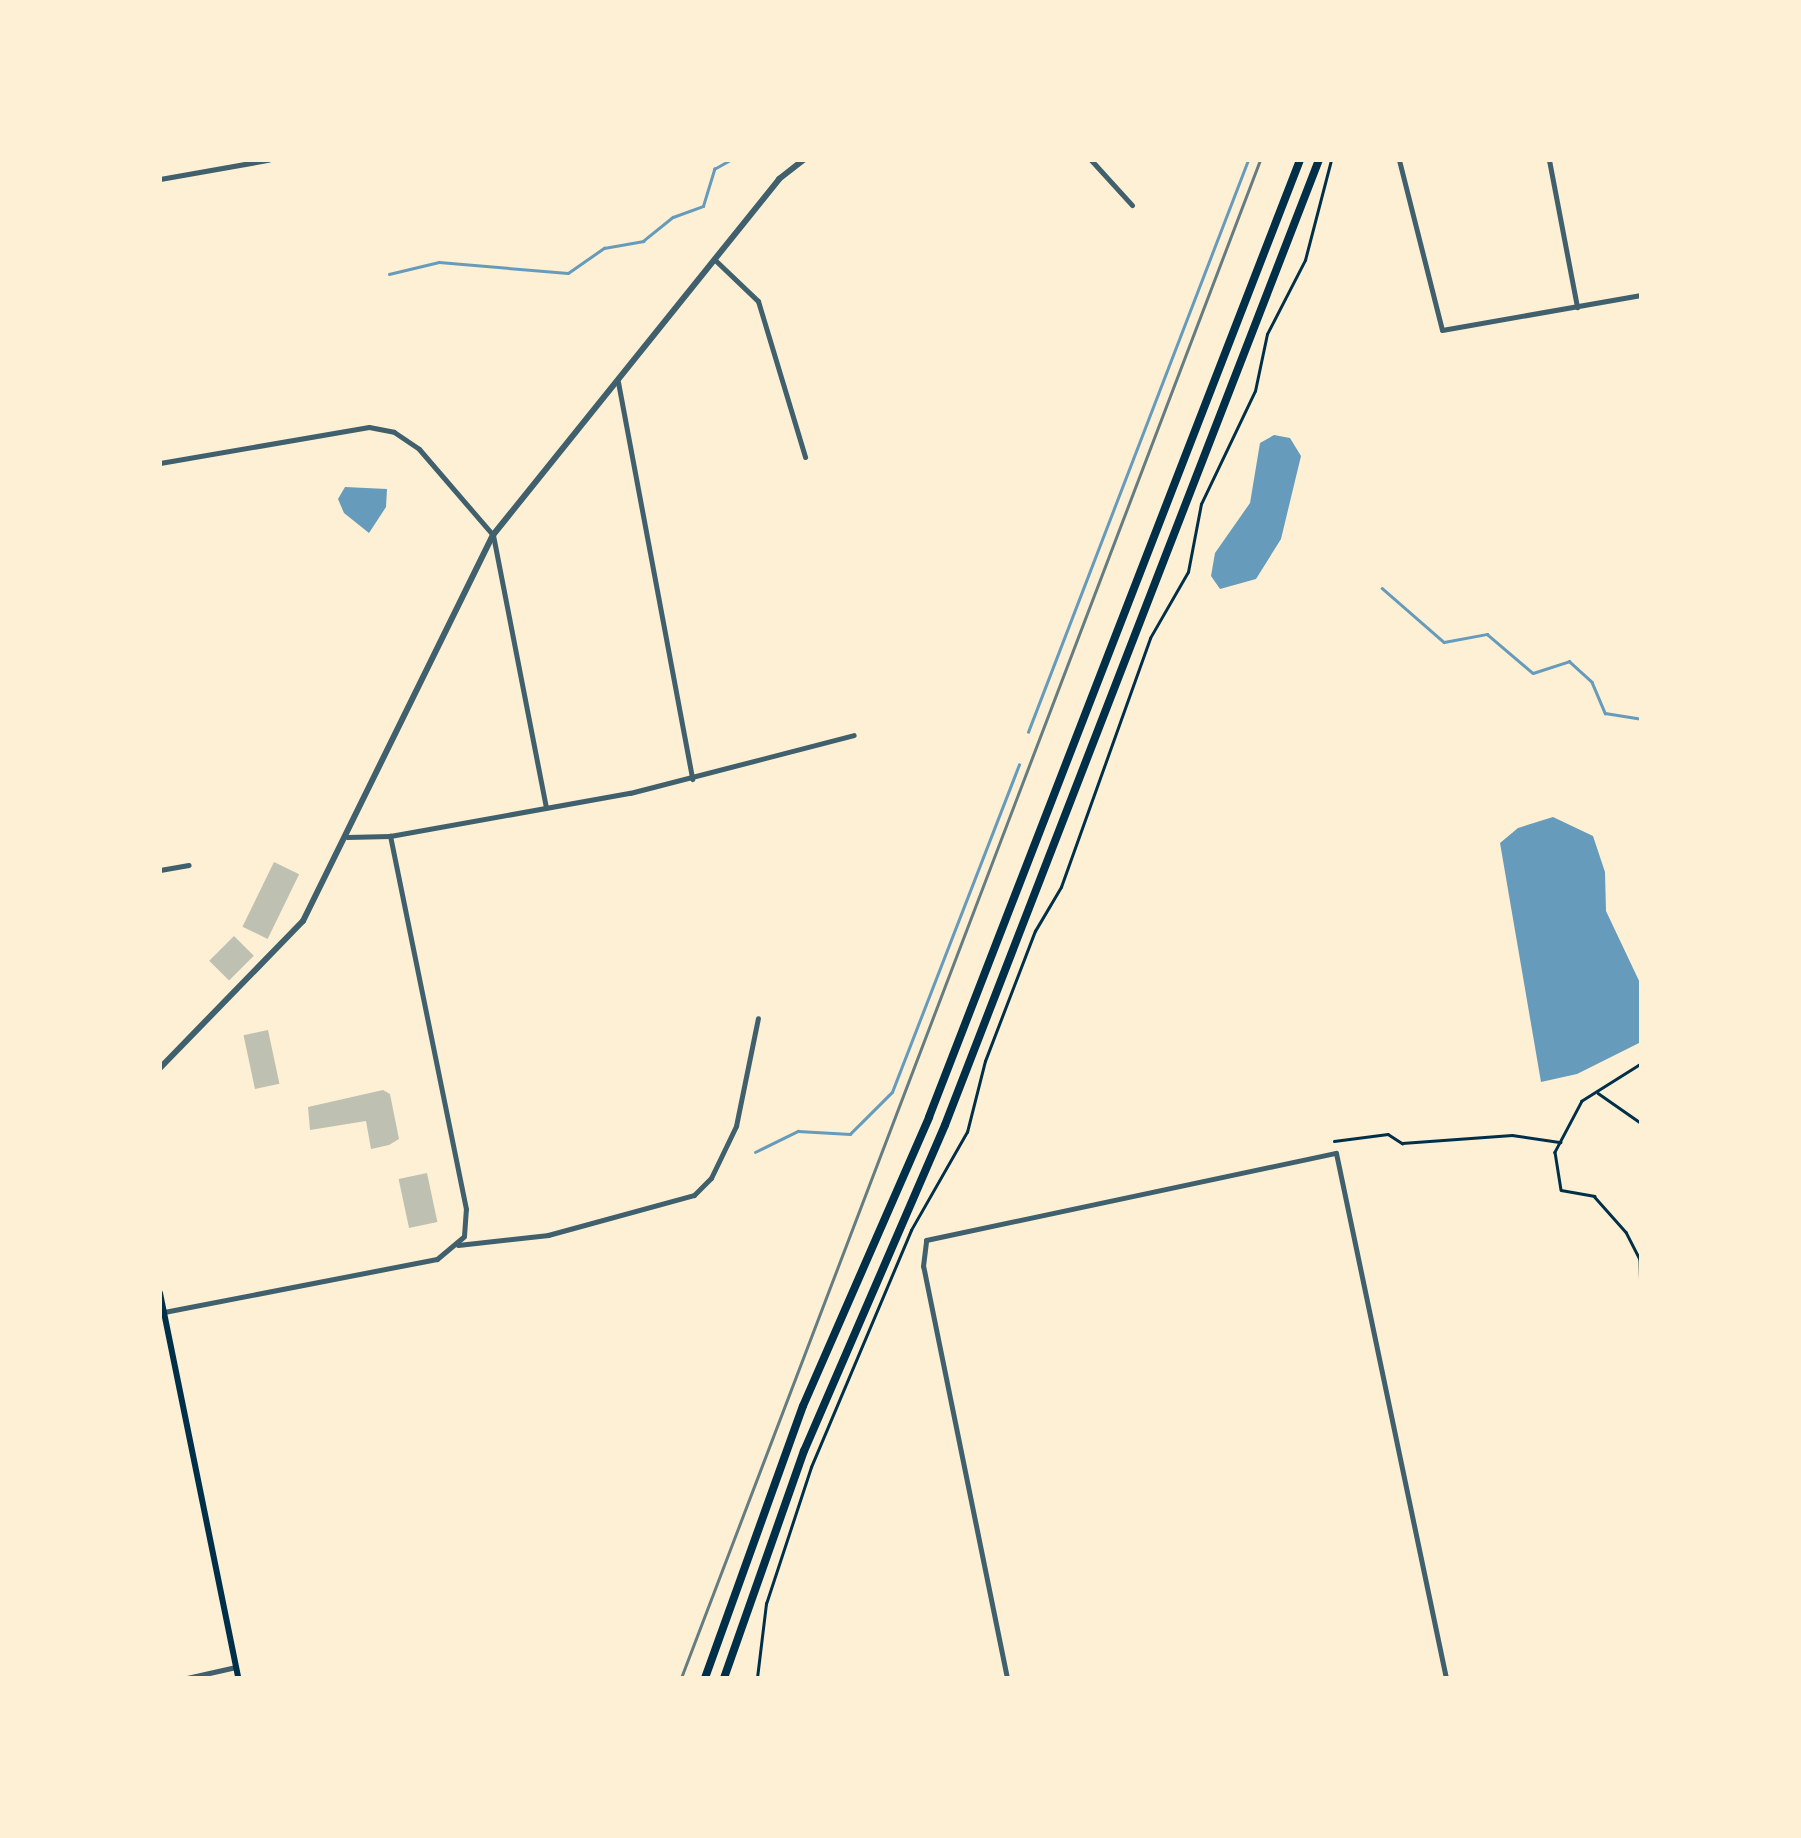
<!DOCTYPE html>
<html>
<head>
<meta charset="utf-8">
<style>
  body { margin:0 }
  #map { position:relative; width:1801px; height:1838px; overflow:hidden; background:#fdf0d5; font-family:"Open Sans",sans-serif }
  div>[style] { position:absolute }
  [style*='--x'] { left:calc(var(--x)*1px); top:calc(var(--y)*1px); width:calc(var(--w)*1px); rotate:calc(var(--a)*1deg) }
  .water>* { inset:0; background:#669bbc }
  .stream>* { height:2.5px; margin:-1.25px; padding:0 1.25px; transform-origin:1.25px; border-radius:1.25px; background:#669bbc }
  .building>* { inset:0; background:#bec0b2; transform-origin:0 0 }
  .path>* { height:2.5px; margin:-1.25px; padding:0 1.25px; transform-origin:1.25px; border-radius:1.25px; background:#003049 }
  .minor>* { height:5px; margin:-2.5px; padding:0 2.5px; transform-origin:2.5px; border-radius:2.5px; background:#3f606c }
  .tertiary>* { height:6px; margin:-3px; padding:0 3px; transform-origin:3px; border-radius:3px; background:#3f606c }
  .secondary>* { height:6px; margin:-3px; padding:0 3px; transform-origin:3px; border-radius:3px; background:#003049 }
  .trunk>* { height:8px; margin:-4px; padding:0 4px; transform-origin:4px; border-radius:4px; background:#003049 }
  .rail>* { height:2.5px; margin:-1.25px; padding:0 1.25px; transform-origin:1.25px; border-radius:1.25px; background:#657d81 }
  span { translate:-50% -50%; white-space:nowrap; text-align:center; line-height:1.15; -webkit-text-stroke:8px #fdf0d5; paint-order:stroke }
  .frame { position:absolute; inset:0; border:162px solid #fdf0d5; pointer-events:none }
</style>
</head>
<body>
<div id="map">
  <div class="water">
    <i style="clip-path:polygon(1274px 435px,1290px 438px,1301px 456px,1281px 539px,1256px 579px,1220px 589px,1211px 576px,1215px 553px,1250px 503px,1260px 443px)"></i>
    <i style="clip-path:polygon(345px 487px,387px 489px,386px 507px,369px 533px,344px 513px,338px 499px)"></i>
    <i style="clip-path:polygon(1553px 817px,1593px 836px,1605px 872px,1606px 911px,1641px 985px,1641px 1042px,1577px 1074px,1541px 1082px,1500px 843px,1518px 828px)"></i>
  </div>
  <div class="stream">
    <i style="--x:389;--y:274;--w:51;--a:-13.5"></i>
    <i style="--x:439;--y:262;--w:129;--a:4.9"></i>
    <i style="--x:568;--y:273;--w:44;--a:-34.8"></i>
    <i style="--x:604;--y:248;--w:40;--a:-10"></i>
    <i style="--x:643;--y:241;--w:38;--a:-39"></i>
    <i style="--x:673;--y:217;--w:32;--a:-20"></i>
    <i style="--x:703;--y:206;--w:39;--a:-73"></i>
    <i style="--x:714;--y:169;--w:18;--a:-29"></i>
    <i style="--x:1382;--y:588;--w:82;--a:41.1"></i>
    <i style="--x:1444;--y:642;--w:44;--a:-10.5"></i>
    <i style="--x:1487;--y:634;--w:60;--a:40.3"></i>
    <i style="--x:1533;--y:673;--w:38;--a:-18"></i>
    <i style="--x:1569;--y:661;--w:31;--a:42"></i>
    <i style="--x:1592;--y:682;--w:34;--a:67"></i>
    <i style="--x:1605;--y:713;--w:36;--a:9"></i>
    <i style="--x:1028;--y:732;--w:613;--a:-68.96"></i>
    <i style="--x:755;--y:1152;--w:48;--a:-26"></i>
    <i style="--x:798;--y:1131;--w:52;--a:3.3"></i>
    <i style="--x:850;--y:1134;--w:59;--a:-45"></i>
    <i style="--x:892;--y:1092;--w:351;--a:-68.8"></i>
  </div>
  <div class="building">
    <i style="left:274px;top:862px;width:28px;height:72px;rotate:26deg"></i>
    <i style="left:234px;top:936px;width:28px;height:35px;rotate:45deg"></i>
    <i style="left:268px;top:1030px;width:55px;height:25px;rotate:78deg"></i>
    <i style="clip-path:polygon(383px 1090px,390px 1094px,399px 1139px,389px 1145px,371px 1149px,366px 1121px,310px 1130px,308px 1107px)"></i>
    <i style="left:427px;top:1173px;width:50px;height:29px;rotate:78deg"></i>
  </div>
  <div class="path">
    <i style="--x:1641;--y:1064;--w:70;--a:147.9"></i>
    <i style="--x:1582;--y:1101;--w:58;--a:117.9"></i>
    <i style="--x:1555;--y:1152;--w:38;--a:81"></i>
    <i style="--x:1561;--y:1190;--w:34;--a:10"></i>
    <i style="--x:1594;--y:1196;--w:48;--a:48.4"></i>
    <i style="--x:1626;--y:1232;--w:31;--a:63"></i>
    <i style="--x:1640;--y:1260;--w:40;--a:88.6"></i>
    <i style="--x:1598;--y:1093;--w:52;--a:34.9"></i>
    <i style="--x:1334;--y:1141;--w:54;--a:-7.4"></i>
    <i style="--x:1388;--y:1134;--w:17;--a:33"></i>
    <i style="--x:1402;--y:1143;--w:110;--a:-4.2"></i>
    <i style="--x:1512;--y:1135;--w:49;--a:8.3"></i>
    <i style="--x:757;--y:1678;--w:75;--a:-83.1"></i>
    <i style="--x:766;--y:1604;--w:144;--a:-71.8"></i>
    <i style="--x:811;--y:1467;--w:257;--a:-67.1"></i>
    <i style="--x:911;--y:1230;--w:113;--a:-60.3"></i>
    <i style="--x:967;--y:1132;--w:73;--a:-75.8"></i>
    <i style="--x:985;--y:1061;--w:139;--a:-69"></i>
    <i style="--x:1035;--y:931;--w:51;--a:-59.4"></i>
    <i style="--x:1061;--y:887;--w:264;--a:-70.3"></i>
    <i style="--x:1150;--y:638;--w:76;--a:-60.1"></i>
    <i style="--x:1188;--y:572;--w:69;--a:-79.2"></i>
    <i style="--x:1201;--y:504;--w:125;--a:-64.5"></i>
    <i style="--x:1255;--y:391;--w:58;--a:-78.1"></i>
    <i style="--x:1267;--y:334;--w:83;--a:-62.8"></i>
    <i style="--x:1305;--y:260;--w:103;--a:-75.4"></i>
  </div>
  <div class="minor">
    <i style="--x:1091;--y:160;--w:61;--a:47.7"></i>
    <i style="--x:1399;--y:160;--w:175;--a:75.8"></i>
    <i style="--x:1442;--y:330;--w:202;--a:-10"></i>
    <i style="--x:1549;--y:160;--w:150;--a:79.2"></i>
    <i style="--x:160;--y:179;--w:110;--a:-10"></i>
    <i style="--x:714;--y:259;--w:61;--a:43.7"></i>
    <i style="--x:758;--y:301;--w:163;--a:73.2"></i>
    <i style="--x:618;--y:382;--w:404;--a:79.4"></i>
    <i style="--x:160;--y:463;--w:212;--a:-9.8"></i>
    <i style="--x:369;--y:427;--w:25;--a:11"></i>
    <i style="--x:394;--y:432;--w:30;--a:34"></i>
    <i style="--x:419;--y:449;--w:113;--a:49.3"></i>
    <i style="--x:493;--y:535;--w:278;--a:79"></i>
    <i style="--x:347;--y:837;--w:43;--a:-1.3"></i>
    <i style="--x:390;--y:836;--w:244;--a:-10.2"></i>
    <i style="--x:630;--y:793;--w:231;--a:-14.5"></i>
    <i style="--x:160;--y:870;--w:29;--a:-10"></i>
    <i style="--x:458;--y:1245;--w:91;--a:-6.3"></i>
    <i style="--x:548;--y:1235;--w:151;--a:-15.3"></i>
    <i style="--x:694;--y:1195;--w:24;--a:-45"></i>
    <i style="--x:711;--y:1178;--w:58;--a:-64.3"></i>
    <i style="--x:736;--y:1126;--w:110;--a:-78.5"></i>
    <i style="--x:164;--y:1312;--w:278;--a:-11"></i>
    <i style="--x:437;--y:1259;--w:35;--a:-40"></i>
    <i style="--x:464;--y:1236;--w:27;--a:-86"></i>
    <i style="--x:466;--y:1209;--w:381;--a:-101.5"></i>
    <i style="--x:187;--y:1678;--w:50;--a:-12.7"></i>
    <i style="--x:1007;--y:1678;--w:420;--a:-101.5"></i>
    <i style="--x:923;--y:1266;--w:26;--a:-83"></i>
    <i style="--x:926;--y:1240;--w:419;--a:-12"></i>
    <i style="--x:1336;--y:1153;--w:536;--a:78.17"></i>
  </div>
  <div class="tertiary">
    <i style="--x:160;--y:1068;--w:205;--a:-45.8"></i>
    <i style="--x:303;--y:921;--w:430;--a:-63.8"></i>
    <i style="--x:493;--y:535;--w:457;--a:-51.2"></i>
    <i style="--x:779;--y:179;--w:31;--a:-38"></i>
  </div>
  <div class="secondary">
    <i style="--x:160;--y:1293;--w:393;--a:78.5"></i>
  </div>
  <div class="trunk">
    <i style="--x:705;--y:1678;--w:289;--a:-70.2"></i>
    <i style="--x:803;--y:1406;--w:315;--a:-66.4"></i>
    <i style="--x:929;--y:1117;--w:1026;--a:-68.81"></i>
    <i style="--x:724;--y:1678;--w:241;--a:-70.6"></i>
    <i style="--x:804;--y:1451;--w:355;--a:-66.6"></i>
    <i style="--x:945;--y:1125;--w:1035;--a:-68.82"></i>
  </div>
  <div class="rail">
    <i style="--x:681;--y:1678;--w:1625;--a:-69.12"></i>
  </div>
  <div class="frame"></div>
</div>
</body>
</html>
